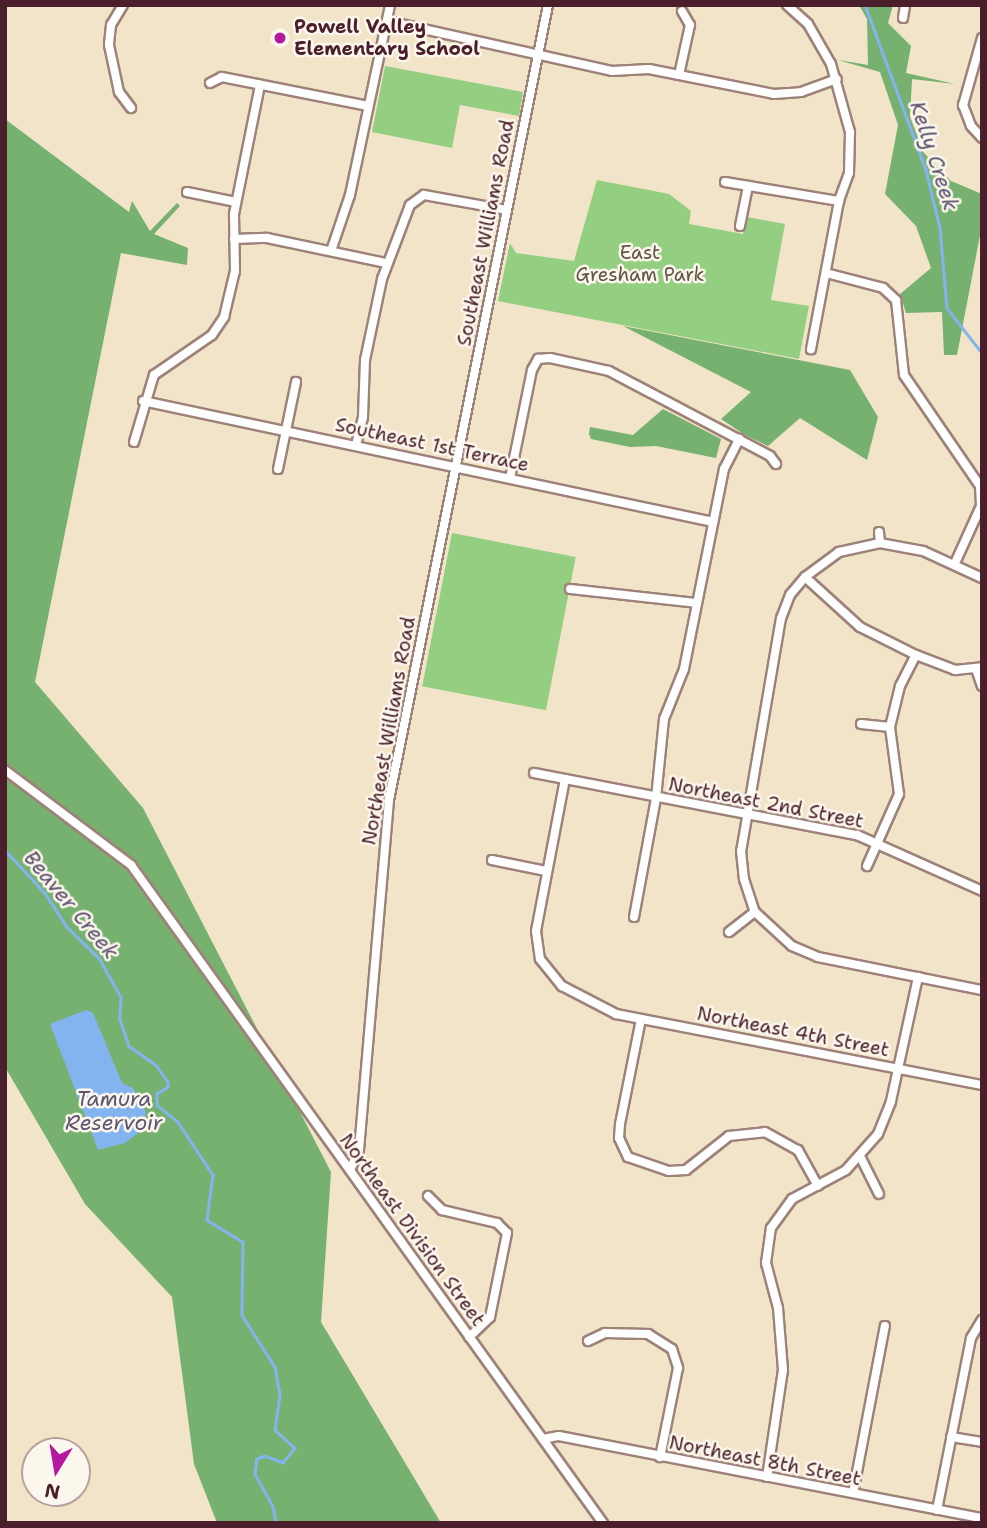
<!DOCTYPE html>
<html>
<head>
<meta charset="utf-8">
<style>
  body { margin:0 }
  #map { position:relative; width:987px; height:1528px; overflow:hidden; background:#f1e4c8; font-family:"Shantell Sans",sans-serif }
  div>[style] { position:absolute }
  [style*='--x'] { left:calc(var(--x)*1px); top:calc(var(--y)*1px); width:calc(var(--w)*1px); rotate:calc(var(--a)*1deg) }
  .green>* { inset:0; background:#94ce81; transform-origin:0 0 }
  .forest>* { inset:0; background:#77b16f }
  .water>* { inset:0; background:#84b4f0 }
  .stream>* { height:2.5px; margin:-1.25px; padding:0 1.25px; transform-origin:1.25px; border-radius:1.25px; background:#84b4f0 }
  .roads { filter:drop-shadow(2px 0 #9e827a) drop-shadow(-2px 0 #9e827a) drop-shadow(0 2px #9e827a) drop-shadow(0 -2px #9e827a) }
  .minor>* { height:8px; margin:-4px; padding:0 4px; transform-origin:4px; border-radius:4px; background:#fff }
  .dots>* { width:19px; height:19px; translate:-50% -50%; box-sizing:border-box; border:4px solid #fbf7ec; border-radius:50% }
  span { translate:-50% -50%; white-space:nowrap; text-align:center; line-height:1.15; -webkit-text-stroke:5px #fbf7ec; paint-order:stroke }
  .poi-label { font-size:19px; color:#4a1f2b; font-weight:700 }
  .left { translate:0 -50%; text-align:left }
  .street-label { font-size:19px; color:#4a1f2b }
  .park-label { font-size:19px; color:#605445 }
  .water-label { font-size:21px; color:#5e5370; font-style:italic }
  .frame { position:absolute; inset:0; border:7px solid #4a1f2b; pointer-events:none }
  .north { position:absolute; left:21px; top:1437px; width:70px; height:70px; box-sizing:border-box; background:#fbf7ec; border:2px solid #b4a19f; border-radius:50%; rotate:191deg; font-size:19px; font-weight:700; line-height:28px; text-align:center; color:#4a1f2b }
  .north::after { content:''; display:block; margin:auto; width:24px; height:32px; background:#b5179e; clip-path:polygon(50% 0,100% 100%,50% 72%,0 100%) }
</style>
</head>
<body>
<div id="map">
  <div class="green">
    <i style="clip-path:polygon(385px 66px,523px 92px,519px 116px,460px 105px,452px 148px,372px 132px)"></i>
    <i style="clip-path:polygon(597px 180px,669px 194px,691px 211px,689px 224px,743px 234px,747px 217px,785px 224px,771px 300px,809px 306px,799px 359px,498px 301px,510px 243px,516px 253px,574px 261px)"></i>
    <i style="left:452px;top:533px;width:126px;height:156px;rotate:11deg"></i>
  </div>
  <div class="forest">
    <i style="clip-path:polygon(859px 5px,893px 5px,888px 23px,911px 46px,906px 73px,955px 84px,912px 79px,910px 117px,924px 153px,951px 181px,982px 194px,982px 225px,957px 355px,944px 355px,942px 312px,906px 313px,900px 294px,931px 268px,916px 226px,885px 194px,898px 125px,880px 72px,838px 60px,868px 65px,867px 19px)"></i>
    <i style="clip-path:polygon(5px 119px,129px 212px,132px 201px,150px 231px,177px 203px,180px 206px,154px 234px,188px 248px,187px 265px,121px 253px,35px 682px,143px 808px,331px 1172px,321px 1322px,441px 1523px,217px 1523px,194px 1464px,172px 1297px,85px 1204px,5px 1067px)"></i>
    <i style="clip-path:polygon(623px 326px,850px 370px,878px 417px,867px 460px,800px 418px,768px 446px,745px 435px,721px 419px,751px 392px)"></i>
    <i style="clip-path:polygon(663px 409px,721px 439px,716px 458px,656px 446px,630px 447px,591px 439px,589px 434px,590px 427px,633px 435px)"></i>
  </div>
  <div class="water">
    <i style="clip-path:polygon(86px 1010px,93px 1013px,122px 1083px,133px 1088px,146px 1112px,143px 1129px,125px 1143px,98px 1150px,50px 1024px)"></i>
  </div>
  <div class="stream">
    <i style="--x:865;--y:5;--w:176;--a:69.7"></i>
    <i style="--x:926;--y:170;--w:60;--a:76.4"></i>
    <i style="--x:940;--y:228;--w:80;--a:85"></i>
    <i style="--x:947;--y:308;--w:57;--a:52.1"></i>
    <i style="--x:5;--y:850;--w:59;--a:47.1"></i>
    <i style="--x:45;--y:893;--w:40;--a:57.1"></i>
    <i style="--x:67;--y:927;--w:45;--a:44.1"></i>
    <i style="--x:99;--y:958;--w:45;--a:60.6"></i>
    <i style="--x:121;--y:997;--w:22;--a:93"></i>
    <i style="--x:120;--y:1019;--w:28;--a:72"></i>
    <i style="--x:129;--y:1046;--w:33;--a:35"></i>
    <i style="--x:156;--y:1065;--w:21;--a:55"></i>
    <i style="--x:168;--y:1082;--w:5;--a:90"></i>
    <i style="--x:168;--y:1087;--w:13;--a:148"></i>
    <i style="--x:157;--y:1094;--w:11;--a:90"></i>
    <i style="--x:157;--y:1105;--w:27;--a:39"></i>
    <i style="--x:178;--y:1122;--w:64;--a:56.6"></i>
    <i style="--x:213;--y:1175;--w:45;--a:97.6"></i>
    <i style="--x:207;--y:1220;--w:42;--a:31.4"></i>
    <i style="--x:243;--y:1242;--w:73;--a:90.8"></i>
    <i style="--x:242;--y:1315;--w:62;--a:57.6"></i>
    <i style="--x:275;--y:1367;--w:28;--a:80"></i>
    <i style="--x:280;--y:1395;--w:35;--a:98"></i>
    <i style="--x:275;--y:1430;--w:27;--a:42"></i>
    <i style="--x:295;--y:1448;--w:19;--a:129"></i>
    <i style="--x:283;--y:1463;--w:19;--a:-159"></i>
    <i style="--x:265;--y:1456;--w:9;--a:159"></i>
    <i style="--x:257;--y:1459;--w:15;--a:98"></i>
    <i style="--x:255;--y:1474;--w:37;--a:61"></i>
    <i style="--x:273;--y:1506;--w:17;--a:80"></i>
  </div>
  <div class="roads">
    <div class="minor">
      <i style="--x:123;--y:5;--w:23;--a:121"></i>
      <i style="--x:111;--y:25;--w:20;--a:96"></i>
      <i style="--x:109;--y:45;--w:48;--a:78"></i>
      <i style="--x:119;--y:92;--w:20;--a:53"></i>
      <i style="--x:787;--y:5;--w:28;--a:42"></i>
      <i style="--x:808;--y:24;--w:46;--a:60.1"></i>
      <i style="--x:831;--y:64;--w:71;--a:74.4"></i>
      <i style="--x:850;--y:132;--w:41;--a:91.4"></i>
      <i style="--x:849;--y:173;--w:30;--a:110"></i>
      <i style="--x:839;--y:201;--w:151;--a:100.7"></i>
      <i style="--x:903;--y:18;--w:13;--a:-81"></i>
      <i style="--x:387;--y:21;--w:230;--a:12.5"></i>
      <i style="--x:612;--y:71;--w:37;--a:-3"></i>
      <i style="--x:649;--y:69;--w:127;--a:11.3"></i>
      <i style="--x:774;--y:94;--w:27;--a:-4"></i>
      <i style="--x:801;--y:92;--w:38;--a:-20"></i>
      <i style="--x:982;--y:38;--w:70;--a:105.8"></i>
      <i style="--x:963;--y:105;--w:22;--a:69"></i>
      <i style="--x:971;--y:126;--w:16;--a:47"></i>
      <i style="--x:679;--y:75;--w:51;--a:-77.6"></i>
      <i style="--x:690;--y:25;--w:16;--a:-120"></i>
      <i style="--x:210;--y:83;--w:13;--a:-27"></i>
      <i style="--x:222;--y:77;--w:149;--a:11.2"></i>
      <i style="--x:725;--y:182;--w:116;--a:9.5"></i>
      <i style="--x:187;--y:192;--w:50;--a:11.5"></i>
      <i style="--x:740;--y:226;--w:41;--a:-78.7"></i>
      <i style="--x:234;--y:239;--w:33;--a:-2"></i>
      <i style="--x:267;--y:238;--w:122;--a:11.9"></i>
      <i style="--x:331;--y:251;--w:59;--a:-71.3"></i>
      <i style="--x:350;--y:195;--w:194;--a:-78.1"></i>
      <i style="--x:826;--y:273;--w:59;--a:14.7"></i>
      <i style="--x:883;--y:288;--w:18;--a:43"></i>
      <i style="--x:896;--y:300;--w:75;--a:83.9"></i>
      <i style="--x:904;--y:375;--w:135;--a:55.6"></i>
      <i style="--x:980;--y:486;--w:20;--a:87"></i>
      <i style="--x:981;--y:506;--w:63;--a:114.5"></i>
      <i style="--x:143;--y:401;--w:583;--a:11.98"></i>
      <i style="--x:134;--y:442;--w:70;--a:-73.4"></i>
      <i style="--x:154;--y:375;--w:70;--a:-34.6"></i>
      <i style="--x:212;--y:335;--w:22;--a:-56"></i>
      <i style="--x:224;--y:317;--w:47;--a:-76.6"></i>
      <i style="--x:235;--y:271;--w:57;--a:-91"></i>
      <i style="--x:234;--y:214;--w:132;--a:-78.6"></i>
      <i style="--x:356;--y:445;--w:29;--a:-76"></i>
      <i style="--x:363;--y:417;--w:57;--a:-88"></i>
      <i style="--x:365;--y:360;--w:83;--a:-78.1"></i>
      <i style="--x:382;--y:279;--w:79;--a:-69.3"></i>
      <i style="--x:410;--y:205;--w:17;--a:-36"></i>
      <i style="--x:424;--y:195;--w:84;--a:10.2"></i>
      <i style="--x:278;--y:469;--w:89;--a:-78.3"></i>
      <i style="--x:510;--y:478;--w:110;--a:-78.5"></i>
      <i style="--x:532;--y:370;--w:13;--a:-61"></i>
      <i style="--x:538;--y:359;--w:12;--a:-5"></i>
      <i style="--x:550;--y:358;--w:60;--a:12.4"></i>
      <i style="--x:609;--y:371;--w:182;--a:27.8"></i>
      <i style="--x:770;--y:456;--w:10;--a:53"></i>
      <i style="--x:879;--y:532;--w:11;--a:85"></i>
      <i style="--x:805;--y:577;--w:74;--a:42.3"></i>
      <i style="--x:860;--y:627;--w:63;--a:26.6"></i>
      <i style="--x:916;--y:655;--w:42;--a:21"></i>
      <i style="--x:955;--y:670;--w:27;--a:-6"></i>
      <i style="--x:982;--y:578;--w:65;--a:-155.4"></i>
      <i style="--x:923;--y:551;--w:44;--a:-169.5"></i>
      <i style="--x:880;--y:543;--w:42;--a:167.6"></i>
      <i style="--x:839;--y:552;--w:42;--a:143.7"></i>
      <i style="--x:805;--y:577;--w:23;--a:130"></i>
      <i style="--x:790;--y:595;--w:25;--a:111"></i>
      <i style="--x:781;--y:618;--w:236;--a:99.7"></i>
      <i style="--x:741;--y:851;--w:28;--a:84"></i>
      <i style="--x:744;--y:879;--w:35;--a:72"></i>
      <i style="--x:755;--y:912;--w:50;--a:42.6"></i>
      <i style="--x:792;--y:946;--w:28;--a:23"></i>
      <i style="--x:818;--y:957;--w:167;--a:11.4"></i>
      <i style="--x:570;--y:589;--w:127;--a:6.3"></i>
      <i style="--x:976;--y:669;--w:18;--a:71"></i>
      <i style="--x:861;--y:724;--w:29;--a:6"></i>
      <i style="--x:5;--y:770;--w:158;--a:37"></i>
      <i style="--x:131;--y:865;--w:810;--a:54.35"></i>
      <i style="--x:534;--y:773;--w:329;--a:10.9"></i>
      <i style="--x:857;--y:835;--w:137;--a:24.1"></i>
      <i style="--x:565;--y:779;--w:155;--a:100.8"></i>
      <i style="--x:536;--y:931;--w:28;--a:82"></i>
      <i style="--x:540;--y:959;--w:35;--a:51"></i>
      <i style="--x:562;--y:986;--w:61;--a:27.4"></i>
      <i style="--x:616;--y:1014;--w:373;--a:11"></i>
      <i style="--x:492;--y:860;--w:55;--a:11.5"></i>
      <i style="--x:867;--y:866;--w:79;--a:-66"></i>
      <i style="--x:899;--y:794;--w:68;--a:-97.7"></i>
      <i style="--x:890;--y:727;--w:42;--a:-76.3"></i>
      <i style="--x:900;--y:686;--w:35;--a:-63"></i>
      <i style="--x:634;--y:917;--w:121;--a:-79.5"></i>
      <i style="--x:656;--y:798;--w:79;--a:-84.2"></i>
      <i style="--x:664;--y:719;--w:54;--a:-68.2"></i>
      <i style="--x:684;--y:669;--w:204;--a:-78.7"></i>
      <i style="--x:724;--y:469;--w:34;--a:-63"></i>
      <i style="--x:729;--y:932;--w:33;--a:-38"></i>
      <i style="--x:641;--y:1019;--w:107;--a:101.3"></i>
      <i style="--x:620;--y:1124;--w:14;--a:94"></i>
      <i style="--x:619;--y:1138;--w:21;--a:65"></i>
      <i style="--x:628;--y:1157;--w:43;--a:18.9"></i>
      <i style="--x:669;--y:1171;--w:17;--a:-3"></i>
      <i style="--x:686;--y:1170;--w:55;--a:-38.3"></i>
      <i style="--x:729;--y:1136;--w:36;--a:-6"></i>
      <i style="--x:765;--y:1132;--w:38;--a:29"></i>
      <i style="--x:798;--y:1150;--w:41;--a:60.9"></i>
      <i style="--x:861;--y:1158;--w:40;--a:63.4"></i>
      <i style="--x:350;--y:1170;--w:22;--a:-66"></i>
      <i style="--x:359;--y:1150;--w:351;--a:-85.1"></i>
      <i style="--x:389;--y:800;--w:811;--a:-78.69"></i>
      <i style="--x:428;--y:1196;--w:20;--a:45"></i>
      <i style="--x:442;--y:1210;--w:57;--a:13.3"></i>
      <i style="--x:497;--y:1223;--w:14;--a:45"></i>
      <i style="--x:507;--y:1233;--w:86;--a:101.4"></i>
      <i style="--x:490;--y:1317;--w:29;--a:136"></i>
      <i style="--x:588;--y:1341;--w:19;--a:-25"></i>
      <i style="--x:605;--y:1333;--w:43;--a:1.3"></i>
      <i style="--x:648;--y:1334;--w:28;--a:32"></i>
      <i style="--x:672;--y:1349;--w:20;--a:72"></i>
      <i style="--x:678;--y:1368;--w:91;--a:101.4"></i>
      <i style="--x:951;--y:1437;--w:31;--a:9"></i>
      <i style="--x:543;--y:1439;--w:16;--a:-11"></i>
      <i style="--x:559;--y:1436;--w:431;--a:11"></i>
      <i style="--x:767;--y:1477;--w:108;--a:-81.5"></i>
      <i style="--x:783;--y:1370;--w:62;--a:-94.6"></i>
      <i style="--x:778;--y:1308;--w:47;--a:-104.9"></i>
      <i style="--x:766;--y:1263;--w:35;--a:-82"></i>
      <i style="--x:771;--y:1228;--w:36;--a:-54"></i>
      <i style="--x:792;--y:1199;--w:61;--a:-28.2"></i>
      <i style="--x:846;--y:1170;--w:48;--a:-48.4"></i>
      <i style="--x:878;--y:1134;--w:35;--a:-68"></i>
      <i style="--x:891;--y:1101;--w:127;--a:-77.7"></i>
      <i style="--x:853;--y:1493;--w:170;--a:-79.2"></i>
      <i style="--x:937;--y:1510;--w:175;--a:-78.8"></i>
      <i style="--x:971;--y:1338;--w:21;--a:-59"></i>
    </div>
  </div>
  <div class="dots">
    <i style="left:280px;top:38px;background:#b5179e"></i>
  </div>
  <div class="poi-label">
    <span class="left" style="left:294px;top:38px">Powell Valley<br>Elementary School</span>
  </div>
  <div class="street-label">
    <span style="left:486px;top:233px;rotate:-79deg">Southeast Williams Road</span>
    <span style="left:432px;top:445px;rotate:12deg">Southeast 1st Terrace</span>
    <span style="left:389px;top:731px;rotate:-80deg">Northeast Williams Road</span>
    <span style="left:766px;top:803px;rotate:11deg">Northeast 2nd Street</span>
    <span style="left:793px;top:1032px;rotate:11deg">Northeast 4th Street</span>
    <span style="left:412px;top:1230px;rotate:54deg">Northeast Division Street</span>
    <span style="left:765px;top:1461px;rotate:11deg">Northeast 8th Street</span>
  </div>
  <div class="park-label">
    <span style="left:640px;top:264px">East<br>Gresham Park</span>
  </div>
  <div class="water-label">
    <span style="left:934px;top:156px;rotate:72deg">Kelly Creek</span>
    <span style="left:71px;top:905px;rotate:50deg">Beaver Creek</span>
    <span style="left:114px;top:1111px">Tamura<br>Reservoir</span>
  </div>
  <div class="frame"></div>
  <div class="north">N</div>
</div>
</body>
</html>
